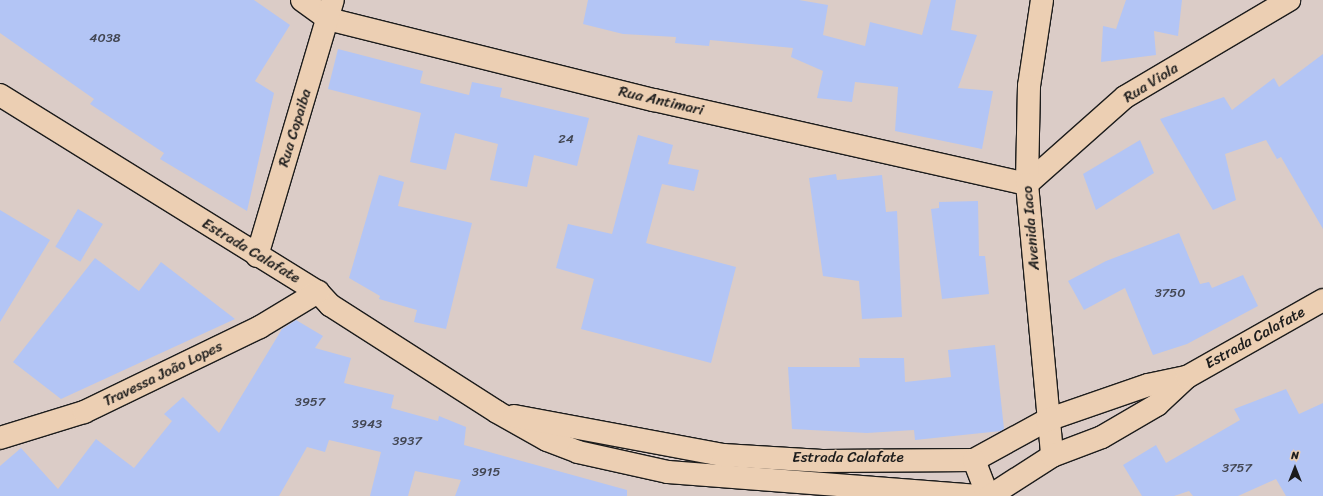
<!DOCTYPE html>
<html>
<head>
<meta charset="utf-8">
<style>
  body { margin:0 }
  #map { position:relative; width:1323px; height:496px; overflow:hidden; background:#dbccc7; font-family:Sriracha,sans-serif }
  div>[style] { position:absolute }
  [style*='--x'] { left:calc(var(--x)*1px); top:calc(var(--y)*1px); width:calc(var(--w)*1px); rotate:calc(var(--a)*1deg) }
  .building>* { inset:0; background:#b3c5f5; transform-origin:0 0 }
  .roads { filter:drop-shadow(1px 0 #1c1c1c) drop-shadow(-1px 0 #1c1c1c) drop-shadow(0 1px #1c1c1c) drop-shadow(0 -1px #1c1c1c) }
  .minor>* { height:22px; margin:-11px; padding:0 11px; transform-origin:11px; border-radius:11px; background:#eccfb3 }
  span { translate:-50% -50%; white-space:nowrap; text-align:center; line-height:1.15; -webkit-text-stroke:3px #eccfb3; paint-order:stroke }
  .number-label { font-size:13px; color:#424652 }
  .number-label span { -webkit-text-stroke-width:0 }
  .street-label { font-size:15px; color:#1c1c1c }
  .north { position:absolute; left:1275px; top:448px; width:40px; height:40px; -webkit-text-stroke:3px #eccfb3; paint-order:stroke; rotate:0deg; font-size:11px; font-weight:700; line-height:16px; text-align:center; color:#1c1c1c }
  .north::after { content:''; display:block; margin:auto; width:14px; height:18px; background:#1c1c1c; clip-path:polygon(50% 0,100% 100%,50% 72%,0 100%) }
</style>
</head>
<body>
<div id="map">
  <div class="building">
    <i style="clip-path:polygon(0 0,254px 0,290px 25px,255px 81px,274px 93px,247px 211px,160px 159px,164px 153px,90px 104px,94px 99px,0 33px)"></i>
    <i style="clip-path:polygon(588px 0,799px 0,828px 5px,823px 35px,865px 46px,870px 22px,922px 35px,931px 0,956px 0,951px 30px,977px 35px,958px 88px,993px 91px,982px 149px,895px 131px,898px 87px,855px 82px,852px 102px,817px 98px,823px 71px,791px 57px,793px 48px,710px 40px,709px 46px,675px 43px,676px 37px,623px 34px,583px 24px)"></i>
    <i style="clip-path:polygon(1126px 0,1182px 0,1178px 36px,1154px 31px,1156px 55px,1101px 62px,1103px 26px,1116px 29px)"></i>
    <i style="clip-path:polygon(338px 49px,423px 71px,420px 83px,469px 95px,472px 82px,502px 88px,500px 97px,589px 118px,577px 166px,534px 155px,527px 187px,490px 180px,498px 144px,455px 133px,446px 170px,410px 162px,421px 113px,328px 89px)"></i>
    <i style="clip-path:polygon(1323px 54px,1323px 229px,1281px 157px,1277px 159px,1266px 140px,1225px 154px,1236px 200px,1213px 210px,1160px 119px,1224px 97px,1232px 110px,1274px 78px,1279px 87px)"></i>
    <i style="clip-path:polygon(638px 135px,673px 145px,668px 164px,699px 170px,694px 191px,662px 184px,646px 243px,736px 267px,711px 363px,581px 329px,594px 279px,556px 268px,568px 224px,612px 234px)"></i>
    <i style="clip-path:polygon(1140px 140px,1154px 173px,1096px 210px,1083px 174px)"></i>
    <i style="clip-path:polygon(836px 174px,837px 180px,882px 175px,886px 212px,897px 211px,902px 317px,862px 319px,859px 281px,823px 276px,809px 178px)"></i>
    <i style="clip-path:polygon(379px 175px,404px 182px,398px 206px,472px 223px,446px 329px,414px 322px,417px 310px,379px 299px,380px 296px,349px 278px)"></i>
    <i style="clip-path:polygon(978px 201px,979px 256px,985px 256px,989px 294px,942px 299px,931px 209px,939px 208px,939px 202px)"></i>
    <i style="left:78px;top:209px;width:29px;height:44px;rotate:31deg"></i>
    <i style="clip-path:polygon(0 210px,50px 240px,0 322px)"></i>
    <i style="clip-path:polygon(1179px 233px,1200px 284px,1209px 282px,1212px 288px,1243px 275px,1258px 306px,1187px 344px,1153px 355px,1125px 288px,1084px 310px,1068px 281px,1106px 261px)"></i>
    <i style="clip-path:polygon(95px 258px,139px 291px,161px 262px,235px 319px,61px 399px,13px 362px)"></i>
    <i style="clip-path:polygon(296px 320px,323px 336px,315px 348px,351px 358px,344px 383px,394px 395px,391px 408px,438px 421px,439px 416px,466px 427px,464px 445px,627px 490px,627px 496px,455px 496px,461px 480px,415px 471px,408px 496px,370px 496px,381px 452px,329px 440px,325px 452px,307px 447px,279px 496px,0 496px,0 466px,21px 448px,58px 489px,96px 439px,134px 468px,172px 421px,164px 414px,183px 397px,219px 433px,282px 329px)"></i>
    <i style="clip-path:polygon(995px 345px,1004px 429px,1001px 431px,915px 440px,914px 430px,867px 433px,792px 429px,788px 367px,860px 367px,859px 358px,904px 358px,905px 382px,951px 377px,948px 350px)"></i>
    <i style="clip-path:polygon(1286px 389px,1299px 414px,1323px 403px,1323px 496px,1286px 496px,1276px 479px,1238px 496px,1193px 496px,1189px 491px,1174px 496px,1142px 496px,1123px 465px,1156px 445px,1166px 463px,1240px 420px,1234px 409px)"></i>
  </div>
  <div class="roads">
    <div class="minor">
      <i style="--x:302;--y:0;--w:32;--a:36"></i>
      <i style="--x:328;--y:19;--w:336;--a:14"></i>
      <i style="--x:654;--y:100;--w:382;--a:12.7"></i>
      <i style="--x:1027;--y:184;--w:131;--a:-41.6"></i>
      <i style="--x:1125;--y:97;--w:191;--a:-30.6"></i>
      <i style="--x:1042;--y:0;--w:87;--a:98.6"></i>
      <i style="--x:1029;--y:86;--w:98;--a:91.2"></i>
      <i style="--x:1027;--y:184;--w:273;--a:84.7"></i>
      <i style="--x:0;--y:95;--w:374;--a:31.8"></i>
      <i style="--x:318;--y:292;--w:18;--a:47"></i>
      <i style="--x:330;--y:305;--w:198;--a:32.6"></i>
      <i style="--x:497;--y:412;--w:57;--a:29.2"></i>
      <i style="--x:547;--y:440;--w:33;--a:21"></i>
      <i style="--x:578;--y:452;--w:92;--a:12.5"></i>
      <i style="--x:668;--y:472;--w:311;--a:4.4"></i>
      <i style="--x:257;--y:256;--w:267;--a:-73.5"></i>
      <i style="--x:514;--y:416;--w:213;--a:10.6"></i>
      <i style="--x:723;--y:455;--w:99;--a:3.5"></i>
      <i style="--x:822;--y:461;--w:152;--a:-0.4"></i>
      <i style="--x:974;--y:460;--w:83;--a:-28.7"></i>
      <i style="--x:1047;--y:420;--w:107;--a:-19.1"></i>
      <i style="--x:1148;--y:385;--w:40;--a:-12"></i>
      <i style="--x:0;--y:438;--w:88;--a:-17.2"></i>
      <i style="--x:84;--y:412;--w:195;--a:-25.8"></i>
      <i style="--x:260;--y:327;--w:68;--a:-31.1"></i>
      <i style="--x:974;--y:460;--w:39;--a:69"></i>
      <i style="--x:990;--y:496;--w:74;--a:-32.8"></i>
      <i style="--x:1052;--y:456;--w:53;--a:-20.8"></i>
      <i style="--x:1102;--y:437;--w:64;--a:-30.2"></i>
      <i style="--x:1157;--y:405;--w:41;--a:-43"></i>
      <i style="--x:1187;--y:377;--w:156;--a:-29.5"></i>
    </div>
  </div>
  <div class="number-label">
    <span style="left:105px;top:38px">4038</span>
    <span style="left:566px;top:139px">24</span>
    <span style="left:1170px;top:293px">3750</span>
    <span style="left:310px;top:402px">3957</span>
    <span style="left:367px;top:424px">3943</span>
    <span style="left:407px;top:441px">3937</span>
    <span style="left:1237px;top:468px">3757</span>
    <span style="left:486px;top:472px">3915</span>
  </div>
  <div class="street-label">
    <span style="left:1151px;top:83px;rotate:-32deg">Rua Viola</span>
    <span style="left:661px;top:101px;rotate:13deg">Rua Antimari</span>
    <span style="left:295px;top:128px;rotate:-73deg">Rua Copaiba</span>
    <span style="left:1031px;top:228px;rotate:-95deg">Avenida Iaco</span>
    <span style="left:251px;top:251px;rotate:31deg">Estrada Calafate</span>
    <span style="left:1255px;top:338px;rotate:-29deg">Estrada Calafate</span>
    <span style="left:163px;top:374px;rotate:-26deg">Travessa João Lopes</span>
    <span style="left:848px;top:458px">Estrada Calafate</span>
  </div>
  <div class="north">N</div>
</div>
</body>
</html>
